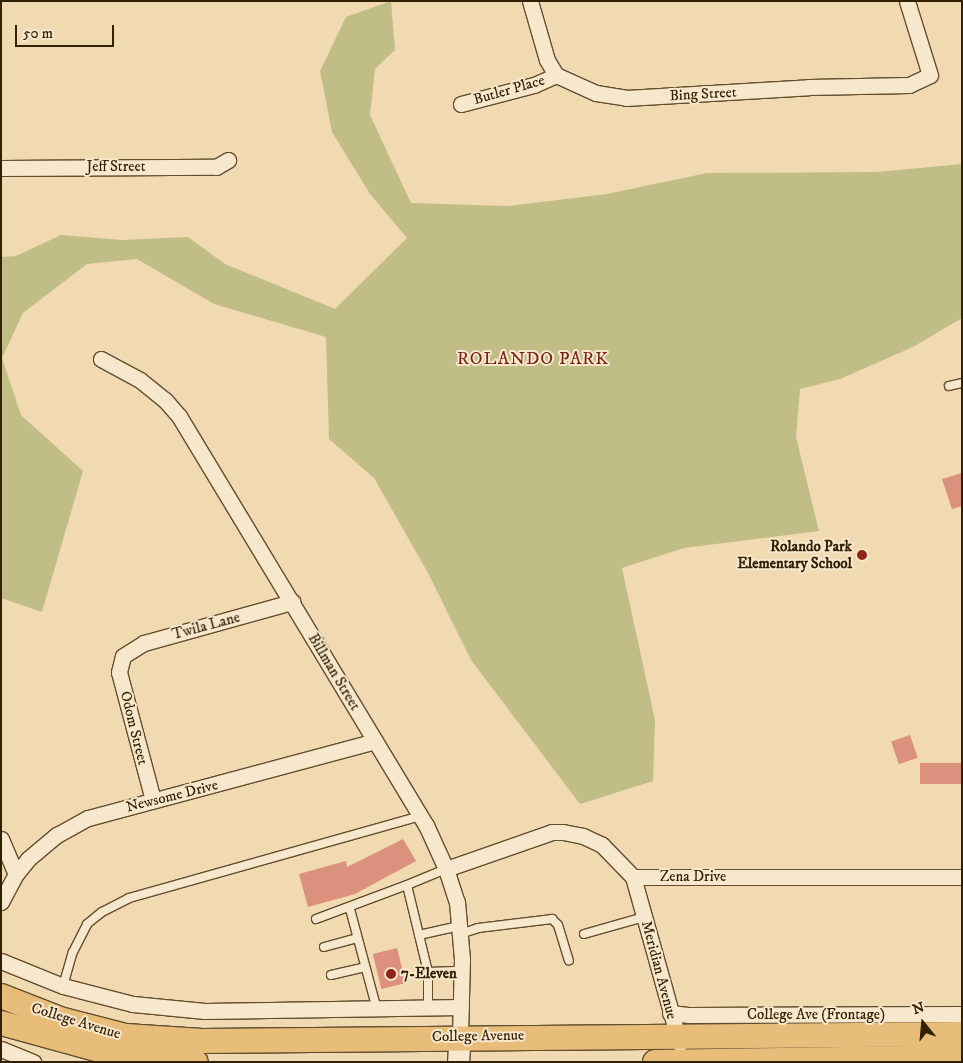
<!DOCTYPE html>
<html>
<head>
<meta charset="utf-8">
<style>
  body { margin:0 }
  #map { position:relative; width:963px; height:1063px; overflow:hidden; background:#f1dab2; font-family:"IM FELL DW Pica",serif }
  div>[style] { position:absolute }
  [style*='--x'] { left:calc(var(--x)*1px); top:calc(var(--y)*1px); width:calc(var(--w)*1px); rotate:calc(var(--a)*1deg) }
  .green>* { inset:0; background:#c1bd87 }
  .building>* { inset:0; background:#dc907e; transform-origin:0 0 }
  .roads { filter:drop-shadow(1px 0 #624e2e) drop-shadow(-1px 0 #624e2e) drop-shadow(0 1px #624e2e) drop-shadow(0 -1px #624e2e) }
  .lane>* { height:8px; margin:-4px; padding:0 4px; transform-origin:4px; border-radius:4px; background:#f6e7cd }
  .street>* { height:15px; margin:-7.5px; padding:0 7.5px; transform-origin:7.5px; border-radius:7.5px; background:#f6e7cd }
  .secondary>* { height:21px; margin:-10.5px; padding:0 10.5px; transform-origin:10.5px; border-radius:10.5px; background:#f6e7cd }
  .primary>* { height:24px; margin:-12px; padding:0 12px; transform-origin:12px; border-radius:12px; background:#e8bd79 }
  .dots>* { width:14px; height:14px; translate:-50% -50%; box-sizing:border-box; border:2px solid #f6e7cd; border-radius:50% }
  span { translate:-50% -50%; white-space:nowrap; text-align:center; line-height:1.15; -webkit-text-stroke:4px #f6e7cd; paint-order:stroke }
  .street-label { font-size:15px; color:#322002 }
  .poi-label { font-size:15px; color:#322002; font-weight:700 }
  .right { translate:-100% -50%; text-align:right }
  .left { translate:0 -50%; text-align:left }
  .quarter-label { font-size:18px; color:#7a1f14; letter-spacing:1px }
  .frame { position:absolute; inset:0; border:2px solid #322002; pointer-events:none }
  .north { position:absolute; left:898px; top:998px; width:50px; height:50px; -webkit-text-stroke:4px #f6e7cd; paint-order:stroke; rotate:343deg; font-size:14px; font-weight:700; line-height:20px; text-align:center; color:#322002 }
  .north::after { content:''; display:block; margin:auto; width:18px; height:22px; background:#322002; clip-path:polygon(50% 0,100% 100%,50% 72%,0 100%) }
  .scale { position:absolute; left:15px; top:25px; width:99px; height:22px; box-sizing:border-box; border:2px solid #322002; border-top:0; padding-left:6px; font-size:15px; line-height:18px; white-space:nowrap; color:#322002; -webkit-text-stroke:4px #f6e7cd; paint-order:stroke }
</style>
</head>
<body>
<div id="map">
  <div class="green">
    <i style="clip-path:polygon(391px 1px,395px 50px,375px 69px,370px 115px,411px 203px,507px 206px,607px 194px,707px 173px,877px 172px,962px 164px,962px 318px,913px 347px,840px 379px,800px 389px,796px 437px,819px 531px,684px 548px,622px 568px,655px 720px,653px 781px,580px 804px,471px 660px,428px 573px,374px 478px,329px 439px,326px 337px,214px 304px,137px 259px,87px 264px,23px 313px,2px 358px,21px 415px,83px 471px,42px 612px,1px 598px,1px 257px,16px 256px,61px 235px,122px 240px,188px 237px,225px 264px,335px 309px,407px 238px,370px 194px,332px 132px,320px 71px,346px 17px)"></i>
  </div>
  <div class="building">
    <i style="clip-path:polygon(962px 473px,962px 506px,952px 509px,942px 479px)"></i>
    <i style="left:910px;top:735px;width:24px;height:20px;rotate:71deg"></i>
    <i style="left:962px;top:763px;width:21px;height:42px;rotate:90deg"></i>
    <i style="clip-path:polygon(403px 839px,416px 861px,355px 894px,308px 907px,299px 874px,346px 861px,347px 867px)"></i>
    <i style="left:397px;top:948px;width:36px;height:25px;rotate:76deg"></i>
  </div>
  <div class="roads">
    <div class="lane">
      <i style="--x:949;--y:386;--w:13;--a:-13"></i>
      <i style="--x:350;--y:909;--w:105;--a:75"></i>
      <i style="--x:316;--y:919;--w:97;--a:-20.5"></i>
      <i style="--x:460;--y:934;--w:19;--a:-18"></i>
      <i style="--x:478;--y:928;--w:75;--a:-6.9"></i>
      <i style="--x:552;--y:919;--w:8;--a:45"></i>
      <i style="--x:558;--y:925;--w:37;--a:73"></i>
      <i style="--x:584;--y:934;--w:62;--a:-15.8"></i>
      <i style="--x:419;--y:935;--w:41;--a:-12.7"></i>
      <i style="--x:324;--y:947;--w:34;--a:-15"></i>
      <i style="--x:428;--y:972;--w:34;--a:-2"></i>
      <i style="--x:331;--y:975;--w:35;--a:-13"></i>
      <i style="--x:63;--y:986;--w:35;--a:-74"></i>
      <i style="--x:73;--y:952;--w:31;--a:-63"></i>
      <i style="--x:87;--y:924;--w:19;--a:-39"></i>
      <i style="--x:102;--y:912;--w:30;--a:-27"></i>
      <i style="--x:129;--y:898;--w:303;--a:-15.7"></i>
      <i style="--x:428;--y:1009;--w:37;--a:-90"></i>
      <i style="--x:428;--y:972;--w:89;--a:-103.6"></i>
      <i style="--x:407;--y:885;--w:42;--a:-22.3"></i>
    </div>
    <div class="street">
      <i style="--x:530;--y:1;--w:61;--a:73.9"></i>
      <i style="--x:547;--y:60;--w:17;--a:59"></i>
      <i style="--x:556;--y:75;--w:44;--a:24.2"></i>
      <i style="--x:596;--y:93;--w:30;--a:9"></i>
      <i style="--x:626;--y:98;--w:183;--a:-3.4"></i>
      <i style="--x:809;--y:87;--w:100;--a:-1.1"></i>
      <i style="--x:909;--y:85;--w:23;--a:-25"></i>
      <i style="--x:930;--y:75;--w:77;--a:-107.3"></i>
      <i style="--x:461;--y:104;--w:75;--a:-14.6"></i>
      <i style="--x:534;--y:85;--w:24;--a:-24"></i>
      <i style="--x:1;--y:168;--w:215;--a:-0.3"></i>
      <i style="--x:216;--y:167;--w:14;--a:-30"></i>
      <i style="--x:101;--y:359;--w:44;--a:28.3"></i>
      <i style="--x:140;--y:380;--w:32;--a:39"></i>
      <i style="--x:165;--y:400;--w:21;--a:49"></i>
      <i style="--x:179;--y:416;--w:478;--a:58.9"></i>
      <i style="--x:426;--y:825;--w:48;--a:65.6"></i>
      <i style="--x:446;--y:869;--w:35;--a:72"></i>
      <i style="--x:457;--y:902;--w:57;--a:85"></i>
      <i style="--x:462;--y:959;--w:77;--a:91.5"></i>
      <i style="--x:153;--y:800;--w:132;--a:-104.9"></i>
      <i style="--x:119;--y:672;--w:16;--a:-76"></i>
      <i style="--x:123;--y:656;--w:25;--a:-32"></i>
      <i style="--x:144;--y:643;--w:154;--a:-15.5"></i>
      <i style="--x:1;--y:839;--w:38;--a:67"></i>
      <i style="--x:446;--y:869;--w:112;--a:-19.2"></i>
      <i style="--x:552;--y:832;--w:11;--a:0"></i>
      <i style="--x:563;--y:832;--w:20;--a:11"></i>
      <i style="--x:583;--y:836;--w:21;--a:25"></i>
      <i style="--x:602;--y:845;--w:45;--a:45.9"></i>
      <i style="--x:633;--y:877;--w:329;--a:0"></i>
      <i style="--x:633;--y:877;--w:173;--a:74.3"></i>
      <i style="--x:1;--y:902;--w:32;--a:-62"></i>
      <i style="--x:16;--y:874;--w:19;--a:-51"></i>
      <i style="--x:28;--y:859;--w:38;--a:-40"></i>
      <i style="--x:57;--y:835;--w:35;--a:-29"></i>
      <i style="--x:88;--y:818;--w:297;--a:-15"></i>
      <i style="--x:1;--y:961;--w:67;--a:22"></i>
      <i style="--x:63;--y:986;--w:72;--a:14.4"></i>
      <i style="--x:133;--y:1004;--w:72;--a:5.6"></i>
      <i style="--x:205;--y:1011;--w:256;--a:-0.9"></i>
      <i style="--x:670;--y:1013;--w:18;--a:6"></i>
      <i style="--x:688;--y:1015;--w:274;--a:-0.2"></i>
      <i style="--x:1;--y:1049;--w:35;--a:22"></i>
    </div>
    <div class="secondary">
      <i style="--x:458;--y:1062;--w:26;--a:-86"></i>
    </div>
    <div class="primary">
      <i style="--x:1;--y:996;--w:66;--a:21.2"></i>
      <i style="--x:63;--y:1020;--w:65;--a:14.3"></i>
      <i style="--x:126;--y:1036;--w:76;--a:3.8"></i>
      <i style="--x:202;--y:1041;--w:760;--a:-0.53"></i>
      <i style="--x:1;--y:1023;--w:114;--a:15.3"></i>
      <i style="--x:111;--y:1053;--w:85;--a:6"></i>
      <i style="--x:655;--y:1062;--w:307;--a:-0.9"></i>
    </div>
  </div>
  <div class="dots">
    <i style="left:862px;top:555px;background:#8f2418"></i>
    <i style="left:391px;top:974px;background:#8f2418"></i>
  </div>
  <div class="street-label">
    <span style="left:509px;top:90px;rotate:-16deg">Butler Place</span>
    <span style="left:703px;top:94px;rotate:-3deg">Bing Street</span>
    <span style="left:116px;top:167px">Jeff Street</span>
    <span style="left:206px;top:626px;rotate:-15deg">Twila Lane</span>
    <span style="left:334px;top:672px;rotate:59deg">Billman Street</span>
    <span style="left:134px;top:728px;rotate:76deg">Odom Street</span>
    <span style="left:172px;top:796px;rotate:-14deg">Newsome Drive</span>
    <span style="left:693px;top:877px">Zena Drive</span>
    <span style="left:659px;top:970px;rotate:75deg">Meridian Avenue</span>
    <span style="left:816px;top:1015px">College Ave (Frontage)</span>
    <span style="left:76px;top:1021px;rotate:17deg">College Avenue</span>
    <span style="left:478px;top:1036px;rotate:-1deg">College Avenue</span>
  </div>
  <div class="poi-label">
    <span class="right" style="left:852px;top:555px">Rolando Park<br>Elementary School</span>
    <span class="left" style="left:401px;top:974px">7-Eleven</span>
  </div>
  <div class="quarter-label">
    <span style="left:533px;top:359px">ROLANDO PARK</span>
  </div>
  <div class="frame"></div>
  <div class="north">N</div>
  <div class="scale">50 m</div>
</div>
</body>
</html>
